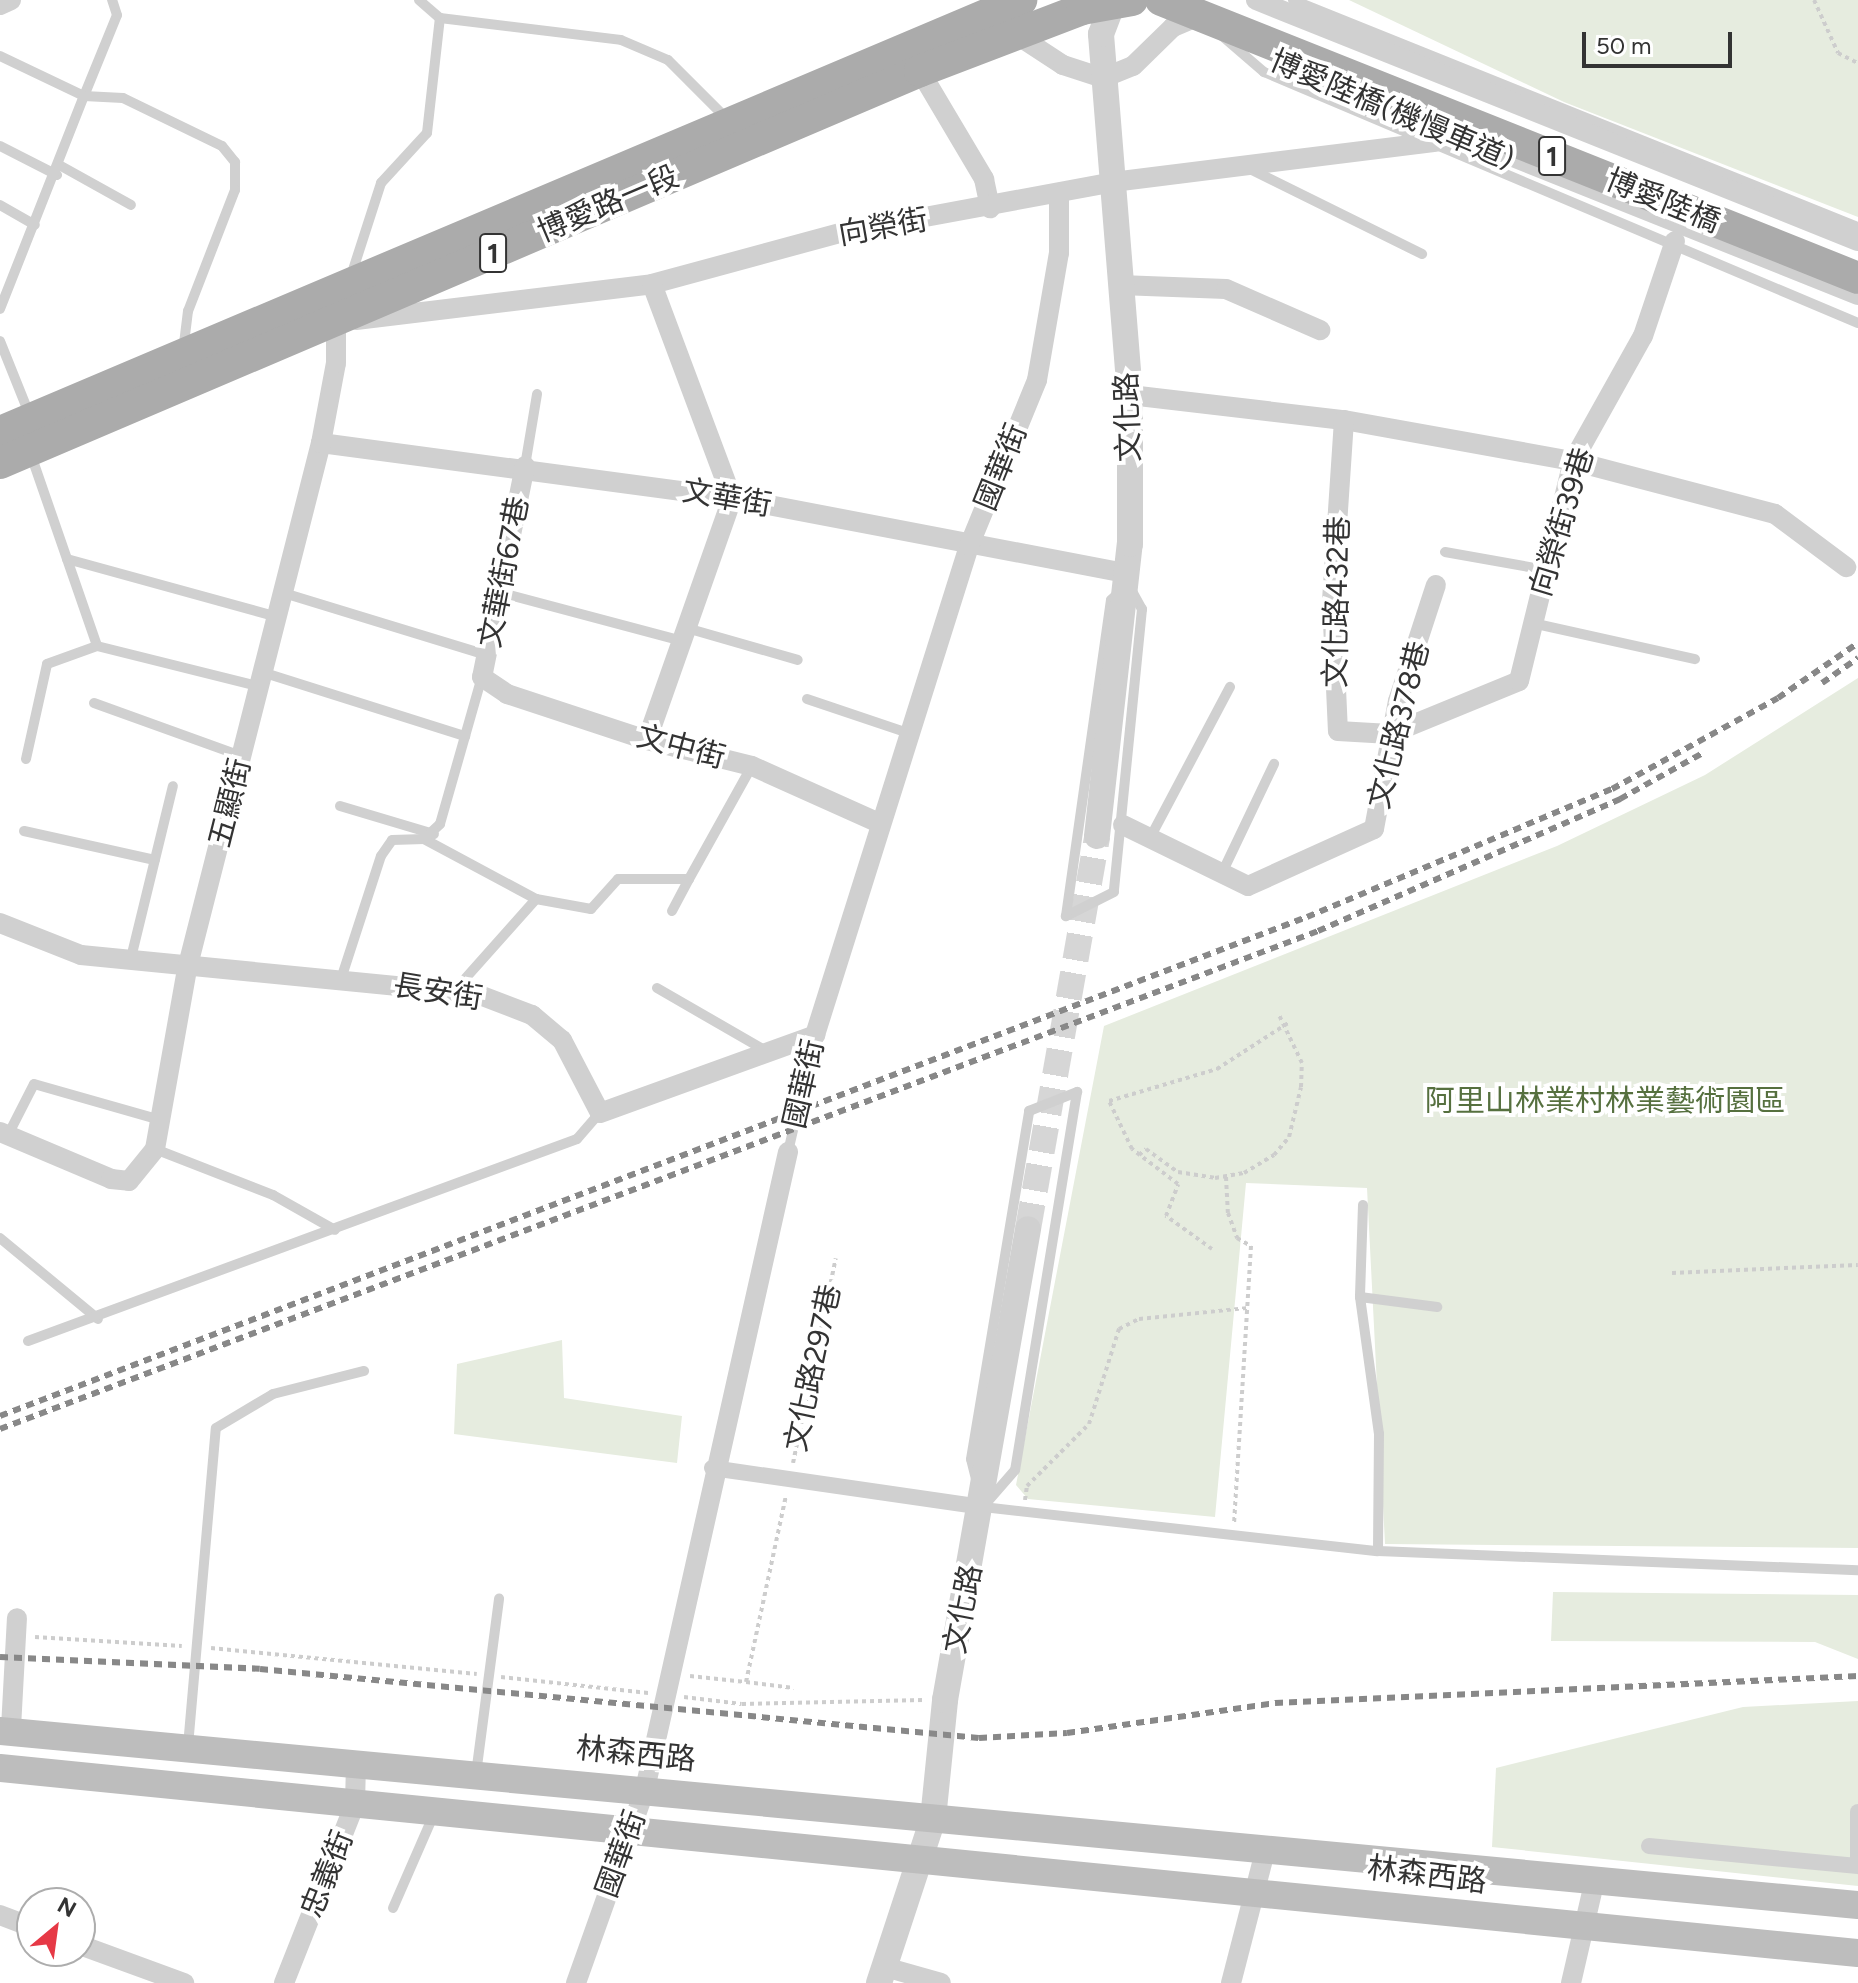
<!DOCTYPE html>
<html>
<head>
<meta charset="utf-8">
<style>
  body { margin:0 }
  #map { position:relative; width:1858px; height:1983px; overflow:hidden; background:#fff; font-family:Figtree,"Noto Sans TC",sans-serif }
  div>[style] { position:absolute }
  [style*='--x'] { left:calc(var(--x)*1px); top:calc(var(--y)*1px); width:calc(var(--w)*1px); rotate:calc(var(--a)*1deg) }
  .green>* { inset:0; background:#e6ecdf }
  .tertiary-tunnel>* { height:26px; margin-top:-13px; transform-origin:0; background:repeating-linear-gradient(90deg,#d6d6d6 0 26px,transparent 0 39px) }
  .path>* { height:4px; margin-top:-2px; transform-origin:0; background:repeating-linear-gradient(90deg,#cdcdcd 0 4px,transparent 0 8px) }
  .service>* { height:10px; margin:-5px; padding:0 5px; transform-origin:5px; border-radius:5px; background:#d0d0d0 }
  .pedestrian>* { height:16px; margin:-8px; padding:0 8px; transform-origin:8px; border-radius:8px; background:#d0d0d0 }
  .minor>* { height:20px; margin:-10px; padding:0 10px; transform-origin:10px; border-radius:10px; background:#d0d0d0 }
  .tertiary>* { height:26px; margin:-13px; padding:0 13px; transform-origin:13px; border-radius:13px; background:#d0d0d0 }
  .secondary>* { height:28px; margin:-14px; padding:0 14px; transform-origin:14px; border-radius:14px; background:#bdbdbd }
  .primary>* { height:32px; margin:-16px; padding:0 16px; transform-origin:16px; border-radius:16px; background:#ababab }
  .rail>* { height:6px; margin-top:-3px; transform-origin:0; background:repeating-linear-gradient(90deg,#888 0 8px,transparent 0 14px) }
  span { translate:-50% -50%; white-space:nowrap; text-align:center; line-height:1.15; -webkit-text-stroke:8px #fff; paint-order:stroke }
  .shield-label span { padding:2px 6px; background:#fff; border:2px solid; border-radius:6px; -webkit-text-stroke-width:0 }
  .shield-label { font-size:28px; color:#333; font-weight:700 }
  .street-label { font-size:30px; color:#333 }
  .park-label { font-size:30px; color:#56703f }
  .north { position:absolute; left:16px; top:1887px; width:80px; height:80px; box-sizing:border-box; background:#fff; border:2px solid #adadad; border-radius:50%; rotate:29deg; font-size:22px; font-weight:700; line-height:32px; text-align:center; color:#333 }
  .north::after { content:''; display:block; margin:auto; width:28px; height:36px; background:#e63946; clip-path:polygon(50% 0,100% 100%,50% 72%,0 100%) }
  .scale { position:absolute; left:1582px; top:32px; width:150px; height:36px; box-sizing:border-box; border:4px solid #333; border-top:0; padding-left:10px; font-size:24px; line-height:28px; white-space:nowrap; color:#333; -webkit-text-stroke:6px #fff; paint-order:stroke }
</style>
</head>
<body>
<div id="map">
  <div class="green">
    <i style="clip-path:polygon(1349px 0,1858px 0,1858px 217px,1564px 102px)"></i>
    <i style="clip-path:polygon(1858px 678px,1858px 1548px,1385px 1544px,1367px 1188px,1246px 1183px,1215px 1517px,1028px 1499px,1016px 1485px,1104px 1026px,1557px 846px,1705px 775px)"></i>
    <i style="clip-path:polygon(562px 1340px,564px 1398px,682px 1416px,677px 1463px,454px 1434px,457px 1364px)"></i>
    <i style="clip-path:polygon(1553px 1592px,1858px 1595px,1858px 1659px,1815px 1642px,1551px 1641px)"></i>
    <i style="clip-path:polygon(1858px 1701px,1858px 1886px,1492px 1847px,1496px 1768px,1743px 1707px)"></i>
  </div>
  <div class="tertiary-tunnel">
    <i style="--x:1028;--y:1229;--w:399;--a:-80"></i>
  </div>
  <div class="path">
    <i style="--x:1814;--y:0;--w:58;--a:65.6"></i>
    <i style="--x:1838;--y:53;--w:22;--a:27"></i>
    <i style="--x:1139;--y:1155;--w:9;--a:-41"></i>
    <i style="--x:1146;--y:1149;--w:39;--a:36"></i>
    <i style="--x:1178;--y:1172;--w:37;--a:9"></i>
    <i style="--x:1215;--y:1178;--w:29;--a:-10"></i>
    <i style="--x:1244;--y:1173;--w:35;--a:-31"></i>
    <i style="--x:1274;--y:1155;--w:23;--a:-50"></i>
    <i style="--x:1289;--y:1137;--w:51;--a:-76.5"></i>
    <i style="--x:1301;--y:1087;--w:24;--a:-88"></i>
    <i style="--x:1302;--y:1063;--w:55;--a:-115.6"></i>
    <i style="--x:1226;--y:1177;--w:36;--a:87"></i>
    <i style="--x:1228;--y:1213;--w:27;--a:70"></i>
    <i style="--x:1237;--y:1238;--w:16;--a:30"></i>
    <i style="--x:1251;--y:1246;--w:278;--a:93.5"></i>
    <i style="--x:1212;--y:1249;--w:57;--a:-144.3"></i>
    <i style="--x:1166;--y:1216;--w:34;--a:-69"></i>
    <i style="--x:1178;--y:1184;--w:58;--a:-142.7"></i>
    <i style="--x:1132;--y:1149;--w:53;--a:-115.6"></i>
    <i style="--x:1109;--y:1101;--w:113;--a:-16.5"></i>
    <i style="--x:1217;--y:1069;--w:85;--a:-32.9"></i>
    <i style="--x:1672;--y:1273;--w:186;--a:-2.5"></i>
    <i style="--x:793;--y:1463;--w:209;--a:-78.2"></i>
    <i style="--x:1025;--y:1500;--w:14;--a:-82"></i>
    <i style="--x:1027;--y:1486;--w:88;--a:-45"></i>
    <i style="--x:1089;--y:1424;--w:100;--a:-72.5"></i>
    <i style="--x:1119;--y:1329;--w:22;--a:-27"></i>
    <i style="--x:1139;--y:1319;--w:110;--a:-5.8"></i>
    <i style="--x:35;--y:1637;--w:147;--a:3.5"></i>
    <i style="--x:211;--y:1648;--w:267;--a:5.6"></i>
    <i style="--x:690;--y:1676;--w:56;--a:6.1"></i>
    <i style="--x:746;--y:1682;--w:190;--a:-77.9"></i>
    <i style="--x:501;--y:1677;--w:148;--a:6.2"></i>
    <i style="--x:746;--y:1682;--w:48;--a:7.1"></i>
    <i style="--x:684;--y:1697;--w:58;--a:6.9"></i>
    <i style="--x:742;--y:1704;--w:181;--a:-1.3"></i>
  </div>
  <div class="service">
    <i style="--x:419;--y:0;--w:28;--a:41"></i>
    <i style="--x:440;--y:18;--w:182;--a:6.9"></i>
    <i style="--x:621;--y:40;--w:51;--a:23.1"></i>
    <i style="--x:668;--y:60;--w:85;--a:45"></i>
    <i style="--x:1293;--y:0;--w:609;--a:21.89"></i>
    <i style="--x:1221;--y:35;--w:57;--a:40.7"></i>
    <i style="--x:1264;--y:72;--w:645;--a:22.91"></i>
    <i style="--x:0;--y:56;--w:93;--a:25.5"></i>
    <i style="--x:84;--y:96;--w:87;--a:-67.8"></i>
    <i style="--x:117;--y:15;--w:16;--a:-108"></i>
    <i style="--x:0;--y:146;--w:64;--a:27"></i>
    <i style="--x:61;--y:166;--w:80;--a:29.1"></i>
    <i style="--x:1250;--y:169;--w:192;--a:26.3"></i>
    <i style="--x:0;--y:205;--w:40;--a:29.7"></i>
    <i style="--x:351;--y:276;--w:98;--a:-72.1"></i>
    <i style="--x:381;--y:183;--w:68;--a:-47.4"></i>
    <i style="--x:427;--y:133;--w:116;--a:-83.6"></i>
    <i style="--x:0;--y:309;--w:229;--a:-68.5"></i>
    <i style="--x:84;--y:96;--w:39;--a:3"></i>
    <i style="--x:123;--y:98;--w:110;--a:25.9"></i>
    <i style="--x:222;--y:146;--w:21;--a:51"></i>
    <i style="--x:235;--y:162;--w:28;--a:90"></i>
    <i style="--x:235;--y:190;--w:130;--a:111.2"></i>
    <i style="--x:188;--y:311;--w:38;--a:97"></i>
    <i style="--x:0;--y:341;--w:81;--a:68.2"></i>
    <i style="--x:31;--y:455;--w:202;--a:70.9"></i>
    <i style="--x:97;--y:646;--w:169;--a:14"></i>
    <i style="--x:525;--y:466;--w:73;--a:-80.5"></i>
    <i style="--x:1445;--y:552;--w:103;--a:10.1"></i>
    <i style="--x:67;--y:559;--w:218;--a:15.4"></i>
    <i style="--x:1128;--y:584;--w:29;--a:61"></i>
    <i style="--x:1142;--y:609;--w:284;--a:95.7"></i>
    <i style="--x:1114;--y:892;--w:54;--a:153.4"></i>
    <i style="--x:1066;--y:916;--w:319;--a:-81.9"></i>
    <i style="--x:1111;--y:600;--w:23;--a:-43"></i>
    <i style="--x:502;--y:593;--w:190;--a:14.9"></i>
    <i style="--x:287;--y:594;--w:209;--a:17"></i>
    <i style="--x:1532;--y:623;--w:167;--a:12.5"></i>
    <i style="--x:690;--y:629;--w:112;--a:16"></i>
    <i style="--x:265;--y:673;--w:210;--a:17.5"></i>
    <i style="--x:807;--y:699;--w:107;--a:18.6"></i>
    <i style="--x:94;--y:703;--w:156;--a:19.8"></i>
    <i style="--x:26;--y:759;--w:97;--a:-77.5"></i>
    <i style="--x:47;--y:664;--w:53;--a:-19.8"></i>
    <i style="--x:340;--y:806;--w:98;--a:16.6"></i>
    <i style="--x:24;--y:831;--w:134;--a:12.5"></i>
    <i style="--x:1150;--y:838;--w:171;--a:-62.1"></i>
    <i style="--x:424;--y:839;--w:127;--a:28.2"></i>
    <i style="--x:1222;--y:873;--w:121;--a:-64.5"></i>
    <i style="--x:672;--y:911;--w:36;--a:-62"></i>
    <i style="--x:130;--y:962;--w:181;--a:-76.3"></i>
    <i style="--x:341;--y:979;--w:129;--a:-72"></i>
    <i style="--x:381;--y:856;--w:19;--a:-55"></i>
    <i style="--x:392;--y:840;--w:32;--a:-2"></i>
    <i style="--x:424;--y:839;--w:22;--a:-43"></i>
    <i style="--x:440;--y:824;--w:153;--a:-74.1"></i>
    <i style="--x:657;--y:988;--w:126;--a:30"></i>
    <i style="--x:455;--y:990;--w:122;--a:-48.3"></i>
    <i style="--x:536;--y:899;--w:56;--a:10.3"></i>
    <i style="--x:591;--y:909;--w:40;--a:-48"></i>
    <i style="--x:618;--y:879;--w:71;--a:0"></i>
    <i style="--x:689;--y:879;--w:129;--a:-60.9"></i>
    <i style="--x:1077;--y:1092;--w:383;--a:99.3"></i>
    <i style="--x:1015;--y:1470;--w:49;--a:130.9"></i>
    <i style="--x:983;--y:1507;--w:49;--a:-104"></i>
    <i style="--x:971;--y:1459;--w:353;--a:-80.5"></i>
    <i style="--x:1029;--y:1111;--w:52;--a:-21.6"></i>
    <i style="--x:8;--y:1135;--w:57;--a:-63"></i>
    <i style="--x:34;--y:1084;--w:131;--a:15.9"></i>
    <i style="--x:155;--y:1149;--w:127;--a:21.3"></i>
    <i style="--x:273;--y:1195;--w:71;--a:29.4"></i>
    <i style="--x:788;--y:1152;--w:120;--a:-77"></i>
    <i style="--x:1363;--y:1205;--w:92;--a:91.9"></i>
    <i style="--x:1360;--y:1297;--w:138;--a:82.1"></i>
    <i style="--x:1379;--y:1434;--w:117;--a:90.5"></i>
    <i style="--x:0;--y:1238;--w:127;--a:39.6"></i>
    <i style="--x:1360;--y:1297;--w:78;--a:7.4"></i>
    <i style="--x:28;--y:1341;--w:585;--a:-20.2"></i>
    <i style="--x:577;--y:1139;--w:35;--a:-49"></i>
    <i style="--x:983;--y:1507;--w:397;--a:6.4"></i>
    <i style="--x:1378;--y:1551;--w:480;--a:2.3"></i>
    <i style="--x:188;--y:1746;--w:319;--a:-85"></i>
    <i style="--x:216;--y:1428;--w:66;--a:-30.8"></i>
    <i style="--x:273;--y:1394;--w:94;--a:-14.2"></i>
    <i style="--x:476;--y:1774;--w:177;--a:-82.5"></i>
    <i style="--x:393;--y:1908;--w:103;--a:-66.4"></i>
  </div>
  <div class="pedestrian">
    <i style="--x:712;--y:1468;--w:274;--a:8.2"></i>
    <i style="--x:1858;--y:1812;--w:46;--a:90"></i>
    <i style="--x:1649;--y:1846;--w:210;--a:5.5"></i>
  </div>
  <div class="minor">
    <i style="--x:1256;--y:0;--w:648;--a:21.82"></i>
    <i style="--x:0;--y:5;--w:12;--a:-24"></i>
    <i style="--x:1020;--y:37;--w:51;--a:33.1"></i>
    <i style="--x:1063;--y:65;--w:42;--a:18"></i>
    <i style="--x:1103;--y:78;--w:32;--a:-22"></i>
    <i style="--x:1133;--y:66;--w:56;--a:-44.3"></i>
    <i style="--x:1173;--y:27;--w:34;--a:-23"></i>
    <i style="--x:920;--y:71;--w:126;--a:59.3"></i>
    <i style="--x:984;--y:179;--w:30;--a:78"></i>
    <i style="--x:1298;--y:71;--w:603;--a:21.8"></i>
    <i style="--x:1120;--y:285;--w:106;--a:2.2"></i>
    <i style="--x:1226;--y:289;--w:103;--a:23.6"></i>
    <i style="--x:356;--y:320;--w:298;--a:-6.9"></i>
    <i style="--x:652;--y:284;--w:199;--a:-15.2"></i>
    <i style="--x:844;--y:232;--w:274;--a:-10.5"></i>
    <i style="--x:1113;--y:182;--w:325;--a:-7.1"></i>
    <i style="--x:1130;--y:395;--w:215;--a:6.7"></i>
    <i style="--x:1344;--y:420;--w:233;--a:10.2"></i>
    <i style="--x:1573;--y:461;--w:209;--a:14.7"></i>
    <i style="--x:1775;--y:514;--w:89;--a:36.7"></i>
    <i style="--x:1344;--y:420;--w:180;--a:93.8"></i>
    <i style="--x:1332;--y:600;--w:131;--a:87.4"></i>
    <i style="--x:1338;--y:731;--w:52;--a:3.3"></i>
    <i style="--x:1390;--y:734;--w:139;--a:-22.3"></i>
    <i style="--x:1519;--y:681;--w:227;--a:-76.2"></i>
    <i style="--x:1573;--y:461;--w:143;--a:-60.8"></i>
    <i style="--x:1643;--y:336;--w:100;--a:-71.4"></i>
    <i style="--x:321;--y:443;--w:415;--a:7.6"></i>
    <i style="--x:732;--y:498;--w:404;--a:10.8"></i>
    <i style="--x:525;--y:466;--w:215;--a:101.5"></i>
    <i style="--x:482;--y:677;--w:30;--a:34"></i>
    <i style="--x:507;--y:694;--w:147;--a:18.2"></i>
    <i style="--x:647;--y:740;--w:108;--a:13.9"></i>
    <i style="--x:752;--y:766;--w:139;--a:24.2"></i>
    <i style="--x:647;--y:740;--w:256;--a:-70.6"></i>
    <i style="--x:732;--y:498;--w:228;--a:-110.5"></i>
    <i style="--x:1123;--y:825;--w:139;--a:26"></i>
    <i style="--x:1248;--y:886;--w:138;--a:-24.3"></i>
    <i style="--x:1374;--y:829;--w:130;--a:-79.4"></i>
    <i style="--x:1398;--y:701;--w:122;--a:-71.9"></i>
    <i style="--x:0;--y:923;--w:87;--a:21.6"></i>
    <i style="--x:81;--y:955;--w:398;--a:5.6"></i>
    <i style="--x:477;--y:994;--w:59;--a:20.9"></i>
    <i style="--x:532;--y:1015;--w:39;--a:40"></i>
    <i style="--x:562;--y:1040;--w:82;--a:62.5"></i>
    <i style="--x:600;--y:1113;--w:229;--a:-19.9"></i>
    <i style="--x:815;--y:1035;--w:513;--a:-72.52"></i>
    <i style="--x:969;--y:546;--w:179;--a:-67.7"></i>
    <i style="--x:1037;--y:380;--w:129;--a:-80.2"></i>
    <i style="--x:1059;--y:253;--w:57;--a:-90"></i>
    <i style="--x:0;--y:1132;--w:121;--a:22.9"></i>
    <i style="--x:111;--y:1179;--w:18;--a:6"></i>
    <i style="--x:129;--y:1181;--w:41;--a:-50.9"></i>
    <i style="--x:155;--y:1149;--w:183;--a:-79.9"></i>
    <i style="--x:187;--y:969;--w:543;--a:-75.71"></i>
    <i style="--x:321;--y:443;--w:81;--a:-79.4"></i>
    <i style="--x:336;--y:363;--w:51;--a:-90"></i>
    <i style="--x:11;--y:1728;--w:110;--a:-86.9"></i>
    <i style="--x:0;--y:1915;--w:34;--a:21"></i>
    <i style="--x:80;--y:1945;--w:111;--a:20.1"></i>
    <i style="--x:885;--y:1967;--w:58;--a:15.9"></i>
    <i style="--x:284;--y:1983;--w:193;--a:-68.4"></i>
    <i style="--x:355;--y:1804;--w:41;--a:-88.6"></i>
    <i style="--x:576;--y:1983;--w:206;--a:-70.4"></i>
    <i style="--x:645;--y:1789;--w:653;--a:-77.35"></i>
    <i style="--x:1231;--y:1983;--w:139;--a:-75.5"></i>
    <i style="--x:1571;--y:1983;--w:107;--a:-77"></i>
  </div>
  <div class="tertiary">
    <i style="--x:1097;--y:836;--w:294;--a:-83.6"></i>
    <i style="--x:1130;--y:544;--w:149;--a:-90"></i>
    <i style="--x:1130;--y:395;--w:362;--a:-94.6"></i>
    <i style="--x:1101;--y:34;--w:36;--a:-69"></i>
    <i style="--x:879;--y:1983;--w:173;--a:-71.8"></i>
    <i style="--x:933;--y:1819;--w:120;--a:-84.2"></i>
    <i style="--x:945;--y:1700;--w:478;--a:-80"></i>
  </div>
  <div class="secondary">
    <i style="--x:0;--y:1731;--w:1866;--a:5.35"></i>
    <i style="--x:0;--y:1768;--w:1867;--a:5.69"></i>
  </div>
  <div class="primary">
    <i style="--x:1161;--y:0;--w:750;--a:21.74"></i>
    <i style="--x:0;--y:432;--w:1109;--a:-22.93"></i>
    <i style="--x:0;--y:463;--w:1000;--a:-23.08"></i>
    <i style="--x:920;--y:71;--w:173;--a:-20.9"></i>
    <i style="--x:1082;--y:9;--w:51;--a:-10.2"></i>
  </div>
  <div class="rail">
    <i style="--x:1822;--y:683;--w:44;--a:-34.8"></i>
    <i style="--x:0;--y:1416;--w:1399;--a:-20.9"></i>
    <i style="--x:1307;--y:917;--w:331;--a:-22.8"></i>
    <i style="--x:1612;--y:789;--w:189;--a:-28.7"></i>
    <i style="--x:1778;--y:698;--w:97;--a:-34.5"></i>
    <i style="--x:0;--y:1429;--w:1409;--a:-20.7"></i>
    <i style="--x:1318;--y:931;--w:330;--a:-23.6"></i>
    <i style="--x:1620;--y:799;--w:93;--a:-29.1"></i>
    <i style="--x:0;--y:1657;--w:260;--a:2.6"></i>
    <i style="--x:260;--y:1669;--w:722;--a:5.48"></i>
    <i style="--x:979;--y:1738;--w:88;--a:-3.3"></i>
    <i style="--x:1067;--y:1733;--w:210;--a:-8.2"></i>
    <i style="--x:1275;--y:1703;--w:584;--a:-2.65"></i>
  </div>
  <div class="shield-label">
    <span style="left:1552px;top:156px">1</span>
    <span style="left:493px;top:253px">1</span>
  </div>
  <div class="street-label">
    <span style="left:1392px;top:110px;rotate:23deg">博愛陸橋(機慢車道)</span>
    <span style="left:1663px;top:201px;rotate:22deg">博愛陸橋</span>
    <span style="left:608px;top:204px;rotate:-23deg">博愛路一段</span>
    <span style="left:883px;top:227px;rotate:-10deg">向榮街</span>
    <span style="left:1128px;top:417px;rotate:-92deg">文化路</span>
    <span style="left:1001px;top:467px;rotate:-68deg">國華街</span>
    <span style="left:727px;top:498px;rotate:10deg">文華街</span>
    <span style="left:1562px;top:522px;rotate:-73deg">向榮街39巷</span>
    <span style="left:504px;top:572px;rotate:-79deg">文華街67巷</span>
    <span style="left:1337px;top:602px;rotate:-89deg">文化路432巷</span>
    <span style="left:1399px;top:725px;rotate:-76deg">文化路378巷</span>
    <span style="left:681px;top:747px;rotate:15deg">文中街</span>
    <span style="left:230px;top:803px;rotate:-76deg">五顯街</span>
    <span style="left:438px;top:992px;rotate:9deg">長安街</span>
    <span style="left:804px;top:1084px;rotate:-77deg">國華街</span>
    <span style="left:813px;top:1368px;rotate:-78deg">文化路297巷</span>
    <span style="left:963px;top:1609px;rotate:-79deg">文化路</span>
    <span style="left:636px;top:1754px;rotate:6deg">林森西路</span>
    <span style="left:621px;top:1854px;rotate:-70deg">國華街</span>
    <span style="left:327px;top:1874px;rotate:-68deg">忠義街</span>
    <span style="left:1427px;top:1875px;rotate:7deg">林森西路</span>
  </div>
  <div class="park-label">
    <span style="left:1605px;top:1101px">阿里山林業村林業藝術園區</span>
  </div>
  <div class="north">N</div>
  <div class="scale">50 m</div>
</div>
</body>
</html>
